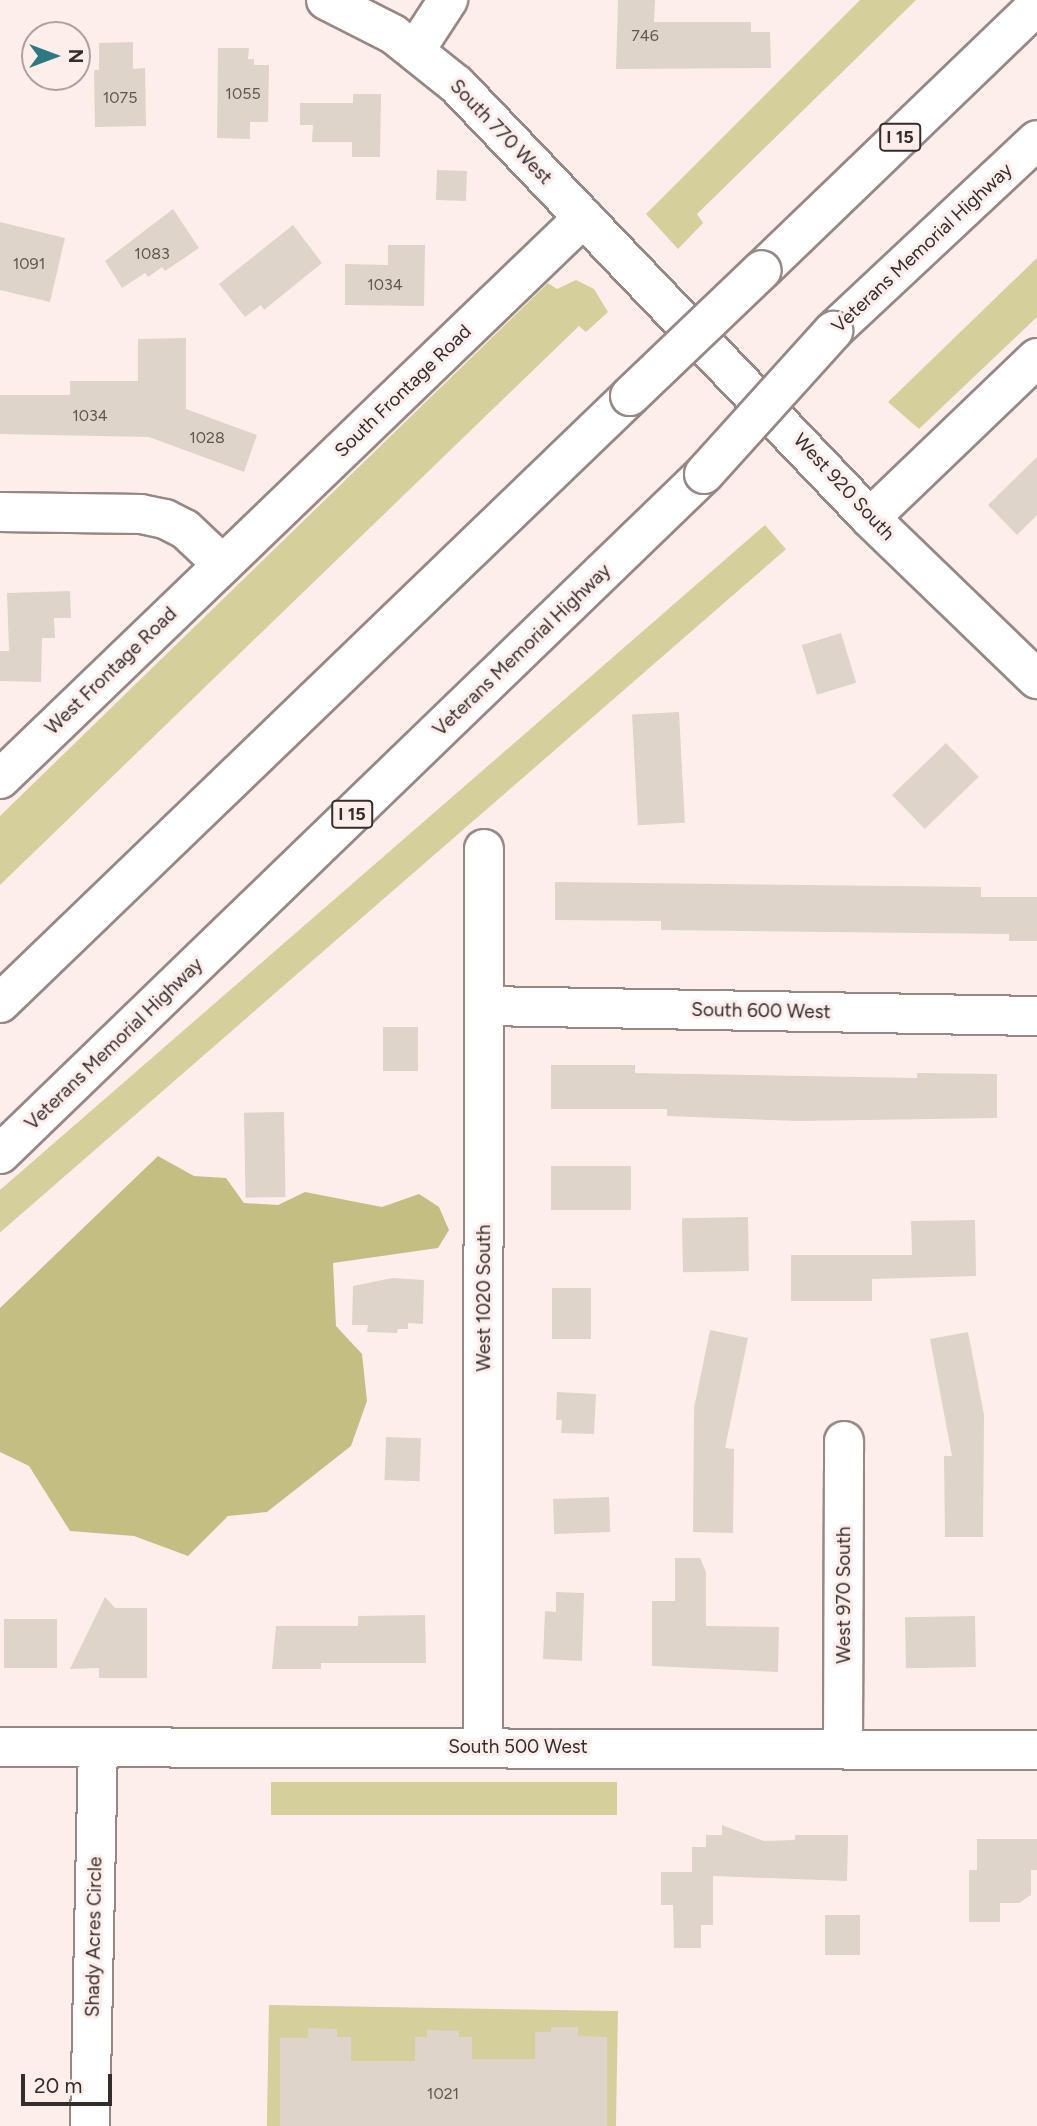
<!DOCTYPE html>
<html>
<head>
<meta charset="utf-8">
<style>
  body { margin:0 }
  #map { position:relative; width:1037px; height:2126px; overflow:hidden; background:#feeeeb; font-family:Figtree,sans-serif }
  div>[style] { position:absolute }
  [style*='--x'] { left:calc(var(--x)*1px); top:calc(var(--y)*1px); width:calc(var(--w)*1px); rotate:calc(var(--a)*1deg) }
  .green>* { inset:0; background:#d5cf9b; transform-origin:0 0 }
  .forest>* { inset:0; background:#c5be83 }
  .building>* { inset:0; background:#ded4c9; transform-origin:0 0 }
  .roads { filter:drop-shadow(2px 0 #968885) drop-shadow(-2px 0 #968885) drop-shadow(0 2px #968885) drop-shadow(0 -2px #968885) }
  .minor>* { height:38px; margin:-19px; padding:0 19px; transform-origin:19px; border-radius:19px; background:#fff }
  .major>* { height:38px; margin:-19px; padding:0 19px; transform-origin:19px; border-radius:19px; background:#fff }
  .highway>* { height:38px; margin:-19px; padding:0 19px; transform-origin:19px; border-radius:19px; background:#fff }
  .bridges { filter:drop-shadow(2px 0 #968885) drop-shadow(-2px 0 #968885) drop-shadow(0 2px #968885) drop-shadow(0 -2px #968885) }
  .highway-bridge>* { height:38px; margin:-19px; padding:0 19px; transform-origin:19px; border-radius:19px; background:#fff }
  span { translate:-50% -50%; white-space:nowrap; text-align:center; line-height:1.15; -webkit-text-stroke:6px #feeeeb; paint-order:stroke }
  .number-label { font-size:16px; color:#5e5752 }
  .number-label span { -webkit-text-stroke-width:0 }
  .shield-label span { padding:2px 5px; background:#feeeeb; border:2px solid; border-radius:5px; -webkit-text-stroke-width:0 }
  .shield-label { font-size:18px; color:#332d2b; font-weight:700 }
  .street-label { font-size:19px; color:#332d2b }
  .north { position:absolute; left:21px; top:21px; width:70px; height:70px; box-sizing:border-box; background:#feeeeb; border:2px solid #ada19e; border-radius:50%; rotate:90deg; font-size:19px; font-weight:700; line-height:28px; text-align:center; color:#332d2b }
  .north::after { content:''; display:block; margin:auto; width:24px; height:32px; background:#307881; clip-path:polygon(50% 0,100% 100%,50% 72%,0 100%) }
  .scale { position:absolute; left:21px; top:2074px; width:91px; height:32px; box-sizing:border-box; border:4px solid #332d2b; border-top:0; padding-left:9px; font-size:21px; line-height:24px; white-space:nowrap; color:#332d2b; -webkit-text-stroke:5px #feeeeb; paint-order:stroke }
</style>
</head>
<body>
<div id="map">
  <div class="green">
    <i style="clip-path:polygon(860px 0,916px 0,697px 214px,703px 223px,678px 249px,646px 214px)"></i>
    <i style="clip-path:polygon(1037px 258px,1037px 317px,919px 429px,888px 402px)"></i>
    <i style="clip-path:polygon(576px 280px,594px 289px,608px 312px,586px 332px,579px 326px,0 885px,0 816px,548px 283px,557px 289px)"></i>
    <i style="left:765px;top:525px;width:32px;height:1061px;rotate:49deg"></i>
    <i style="left:271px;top:1782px;width:346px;height:33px"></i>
    <i style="left:269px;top:2005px;width:349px;height:121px;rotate:1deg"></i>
  </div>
  <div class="forest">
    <i style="clip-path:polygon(158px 1156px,194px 1176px,226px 1178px,244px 1203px,278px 1205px,305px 1192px,382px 1207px,419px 1194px,439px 1207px,449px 1230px,438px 1248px,333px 1263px,336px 1326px,362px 1354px,367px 1401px,351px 1446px,267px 1512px,228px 1516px,188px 1556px,134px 1536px,70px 1531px,29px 1466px,0 1452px,0 1308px)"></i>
  </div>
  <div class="building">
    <i style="clip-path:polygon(618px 0,655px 0,654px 22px,751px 22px,751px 32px,770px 32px,771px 68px,616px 69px)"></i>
    <i style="clip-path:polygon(133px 42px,133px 69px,145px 68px,146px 126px,95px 127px,94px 70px,99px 70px,99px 43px)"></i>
    <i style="clip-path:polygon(218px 48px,249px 48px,248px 59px,254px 59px,254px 65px,269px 65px,268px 122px,250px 122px,250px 139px,217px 138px)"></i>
    <i style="clip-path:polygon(353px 94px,381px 94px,380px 157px,352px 157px,352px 142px,312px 142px,313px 125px,300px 125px,300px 103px,353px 103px)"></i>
    <i style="left:437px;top:170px;width:30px;height:30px;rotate:2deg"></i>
    <i style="clip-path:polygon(173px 209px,199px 248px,165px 271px,162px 267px,148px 277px,145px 273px,122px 288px,105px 261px)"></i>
    <i style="clip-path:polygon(0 222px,65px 238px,50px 302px,0 290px)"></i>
    <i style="clip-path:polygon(293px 225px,322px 263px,264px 310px,261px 305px,245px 317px,219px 284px)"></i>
    <i style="clip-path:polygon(388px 245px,425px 245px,424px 306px,345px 305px,345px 264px,388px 265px)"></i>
    <i style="clip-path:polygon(186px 338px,186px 409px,257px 435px,244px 472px,149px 437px,0 434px,0 395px,70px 395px,70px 381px,138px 381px,138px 339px)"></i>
    <i style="clip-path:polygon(1037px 457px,1037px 515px,1017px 535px,988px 505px)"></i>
    <i style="clip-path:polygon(70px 591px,71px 618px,54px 618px,55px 638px,42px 638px,41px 682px,0 681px,0 651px,9px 651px,7px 593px)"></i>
    <i style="left:841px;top:633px;width:52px;height:41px;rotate:73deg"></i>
    <i style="left:679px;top:712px;width:111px;height:47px;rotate:87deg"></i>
    <i style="left:946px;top:743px;width:47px;height:75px;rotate:46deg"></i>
    <i style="clip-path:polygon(555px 882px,981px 887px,981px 897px,1037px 897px,1037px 941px,1009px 941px,1009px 934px,661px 930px,661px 921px,555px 920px)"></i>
    <i style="left:383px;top:1027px;width:35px;height:44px"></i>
    <i style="clip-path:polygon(551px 1065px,635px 1065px,635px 1073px,917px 1078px,917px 1073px,997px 1074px,997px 1118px,798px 1121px,667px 1116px,667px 1109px,551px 1109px)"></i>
    <i style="left:284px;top:1112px;width:85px;height:40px;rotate:89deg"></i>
    <i style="left:631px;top:1166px;width:44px;height:80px;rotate:90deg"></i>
    <i style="left:748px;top:1217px;width:54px;height:66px;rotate:89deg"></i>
    <i style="clip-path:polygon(975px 1220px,976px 1276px,872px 1279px,872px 1301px,791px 1301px,791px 1255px,912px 1255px,911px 1221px)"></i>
    <i style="clip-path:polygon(392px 1278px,424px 1280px,423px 1324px,408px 1323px,408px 1329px,398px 1329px,397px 1333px,367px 1332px,368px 1325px,352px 1325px,353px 1286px)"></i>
    <i style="left:552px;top:1288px;width:39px;height:51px"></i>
    <i style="clip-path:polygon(710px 1330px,748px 1338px,725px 1448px,734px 1449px,733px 1533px,693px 1532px,694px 1408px)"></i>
    <i style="clip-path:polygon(968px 1332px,984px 1415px,983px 1537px,945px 1537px,944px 1456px,952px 1456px,930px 1339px)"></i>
    <i style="clip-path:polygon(557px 1392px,596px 1394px,594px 1434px,561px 1433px,562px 1420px,556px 1420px)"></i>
    <i style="left:386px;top:1437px;width:35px;height:43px;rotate:2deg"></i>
    <i style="left:609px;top:1497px;width:35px;height:56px;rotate:88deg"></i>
    <i style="clip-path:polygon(675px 1558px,700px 1558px,706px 1572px,706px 1626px,779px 1627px,778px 1672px,652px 1666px,652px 1601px,675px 1601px)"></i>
    <i style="clip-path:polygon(556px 1592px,584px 1593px,582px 1661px,543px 1659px,545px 1611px,556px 1612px)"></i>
    <i style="clip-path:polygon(105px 1597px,115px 1608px,147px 1608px,147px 1678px,99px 1678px,99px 1668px,70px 1669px)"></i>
    <i style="clip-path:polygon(425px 1615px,426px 1663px,321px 1663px,321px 1669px,272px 1669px,276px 1626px,358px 1626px,358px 1616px)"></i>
    <i style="left:975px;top:1616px;width:51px;height:70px;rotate:89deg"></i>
    <i style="left:4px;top:1619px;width:53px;height:49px"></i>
    <i style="clip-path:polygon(722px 1825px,764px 1841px,795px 1840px,795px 1835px,848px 1835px,847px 1881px,713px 1876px,713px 1925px,701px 1925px,701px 1948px,674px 1948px,673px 1905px,661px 1905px,661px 1872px,692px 1872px,692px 1847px,706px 1847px,706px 1835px,722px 1835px)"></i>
    <i style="clip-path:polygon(977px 1839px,1037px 1839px,1037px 1870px,1031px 1870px,1031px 1895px,1019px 1903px,1000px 1903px,1000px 1922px,969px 1922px,969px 1870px,977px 1870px)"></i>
    <i style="left:825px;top:1915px;width:35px;height:40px"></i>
    <i style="clip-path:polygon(551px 2027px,578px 2027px,578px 2036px,607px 2037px,607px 2126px,280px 2126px,280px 2038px,308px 2038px,308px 2028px,337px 2029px,337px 2037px,351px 2037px,351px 2061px,415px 2061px,415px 2037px,427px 2037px,427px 2030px,459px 2031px,459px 2037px,472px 2037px,472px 2059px,535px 2059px,535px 2032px,551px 2032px)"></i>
  </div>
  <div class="roads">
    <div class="minor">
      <i style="--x:326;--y:0;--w:75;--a:26.9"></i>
      <i style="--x:393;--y:34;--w:82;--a:38.6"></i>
      <i style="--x:457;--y:85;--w:598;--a:46.35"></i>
      <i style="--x:870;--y:518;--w:232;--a:44"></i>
      <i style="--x:416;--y:49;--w:59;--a:-56.9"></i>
      <i style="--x:0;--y:512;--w:141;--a:0.8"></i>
      <i style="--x:141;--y:514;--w:25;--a:12"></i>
      <i style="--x:165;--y:519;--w:22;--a:27"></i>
      <i style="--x:185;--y:529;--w:51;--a:43.4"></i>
      <i style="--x:870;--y:518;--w:231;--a:-43.8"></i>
      <i style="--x:0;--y:779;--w:810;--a:-43.9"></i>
      <i style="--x:485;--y:1006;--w:552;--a:1.04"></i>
      <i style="--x:483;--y:1747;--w:898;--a:-89.94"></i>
      <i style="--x:843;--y:1748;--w:307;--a:-89.8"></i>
      <i style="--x:90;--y:2126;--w:378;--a:-88.8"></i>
    </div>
    <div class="major">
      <i style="--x:0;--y:1747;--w:1037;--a:0.17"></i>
    </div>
    <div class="highway">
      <i style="--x:762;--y:270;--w:382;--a:-43.9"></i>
      <i style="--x:833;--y:331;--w:279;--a:-43.1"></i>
      <i style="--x:0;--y:1003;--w:875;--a:-43.93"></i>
      <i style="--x:0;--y:1154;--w:979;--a:-44.01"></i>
    </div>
  </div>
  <div class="bridges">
    <div class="highway-bridge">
      <i style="--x:630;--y:396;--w:182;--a:-43.7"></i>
      <i style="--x:704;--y:474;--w:193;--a:-47.9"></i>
    </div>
  </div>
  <div class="number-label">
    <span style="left:645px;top:36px">746</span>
    <span style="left:243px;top:94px">1055</span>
    <span style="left:120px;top:98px">1075</span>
    <span style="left:152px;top:254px">1083</span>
    <span style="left:29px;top:264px">1091</span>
    <span style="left:385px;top:285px">1034</span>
    <span style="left:90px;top:416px">1034</span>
    <span style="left:207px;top:438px">1028</span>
    <span style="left:443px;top:2094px">1021</span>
  </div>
  <div class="shield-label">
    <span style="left:900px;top:137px">I 15</span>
    <span style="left:352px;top:814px">I 15</span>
  </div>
  <div class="street-label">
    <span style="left:501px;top:132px;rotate:46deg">South 770 West</span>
    <span style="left:922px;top:248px;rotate:-43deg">Veterans Memorial Highway</span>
    <span style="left:403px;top:391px;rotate:-44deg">South Frontage Road</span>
    <span style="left:844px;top:487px;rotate:47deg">West 920 South</span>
    <span style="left:522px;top:650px;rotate:-44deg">Veterans Memorial Highway</span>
    <span style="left:111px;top:671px;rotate:-44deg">West Frontage Road</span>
    <span style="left:761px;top:1011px;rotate:1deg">South 600 West</span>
    <span style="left:114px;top:1044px;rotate:-44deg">Veterans Memorial Highway</span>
    <span style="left:484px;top:1298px;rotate:-90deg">West 1020 South</span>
    <span style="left:844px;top:1595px;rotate:-90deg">West 970 South</span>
    <span style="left:518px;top:1747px">South 500 West</span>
    <span style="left:94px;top:1937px;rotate:-89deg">Shady Acres Circle</span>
  </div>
  <div class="north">N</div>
  <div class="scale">20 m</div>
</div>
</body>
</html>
